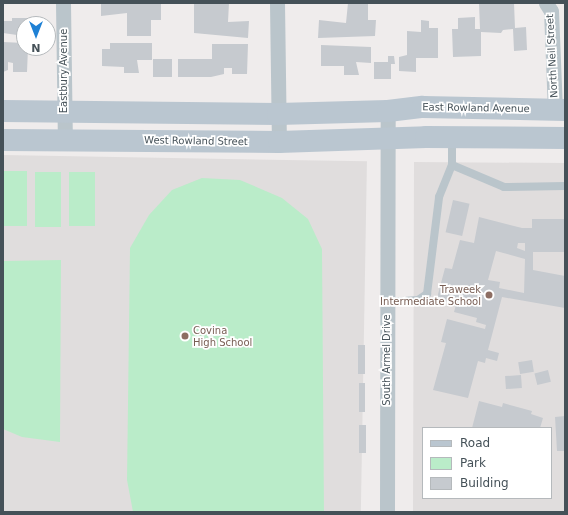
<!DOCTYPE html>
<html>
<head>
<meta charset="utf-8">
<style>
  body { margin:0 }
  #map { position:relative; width:568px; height:515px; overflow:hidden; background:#efecec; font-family:"DejaVu Sans",sans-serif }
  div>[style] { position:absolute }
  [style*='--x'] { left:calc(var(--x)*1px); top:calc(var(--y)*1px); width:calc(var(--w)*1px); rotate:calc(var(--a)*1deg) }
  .education>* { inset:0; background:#e0dddd; transform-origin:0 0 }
  .green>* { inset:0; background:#baecc9; transform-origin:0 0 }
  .building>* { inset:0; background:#c6cacf; transform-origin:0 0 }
  .service>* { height:8px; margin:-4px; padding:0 4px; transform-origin:4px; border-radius:4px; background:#bac5cb }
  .minor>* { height:15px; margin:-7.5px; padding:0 7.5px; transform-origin:7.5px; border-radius:7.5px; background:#bac5cb }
  .secondary>* { height:22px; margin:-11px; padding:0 11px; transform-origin:11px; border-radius:11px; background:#bac6d0 }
  .dots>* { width:11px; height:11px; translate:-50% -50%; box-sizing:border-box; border:2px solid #fff; border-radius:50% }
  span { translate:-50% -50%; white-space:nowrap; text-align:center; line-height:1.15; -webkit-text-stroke:3.5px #fff; paint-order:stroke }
  .street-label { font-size:10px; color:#455158 }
  .education-label { font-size:10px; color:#785e54 }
  .right { translate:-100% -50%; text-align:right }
  .left { translate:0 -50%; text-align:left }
  .frame { position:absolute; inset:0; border:4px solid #455158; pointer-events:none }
  .legend { position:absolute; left:422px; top:427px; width:130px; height:72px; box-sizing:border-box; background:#fff; border:1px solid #b5b9bc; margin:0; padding:5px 7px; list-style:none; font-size:12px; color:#455158 }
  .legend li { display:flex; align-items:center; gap:8px; height:20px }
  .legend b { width:20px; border:1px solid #b5b9bc }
  .north { position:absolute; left:16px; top:16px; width:40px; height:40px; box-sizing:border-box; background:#fff; border:1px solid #b5b9bc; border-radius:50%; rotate:180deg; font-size:11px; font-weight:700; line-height:16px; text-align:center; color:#455158 }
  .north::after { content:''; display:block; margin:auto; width:14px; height:18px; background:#1f81d5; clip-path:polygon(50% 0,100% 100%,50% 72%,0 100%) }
</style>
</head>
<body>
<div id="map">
  <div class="education">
    <i style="left:3px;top:155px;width:364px;height:357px;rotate:1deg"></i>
    <i style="clip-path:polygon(evenodd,414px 162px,565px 163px,565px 512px,413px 512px,414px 162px,423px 428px,551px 428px,551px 498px,423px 498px,423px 428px)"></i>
  </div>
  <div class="green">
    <i style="left:3px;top:171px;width:24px;height:55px"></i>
    <i style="left:35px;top:172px;width:26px;height:55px"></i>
    <i style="left:69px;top:172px;width:26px;height:54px"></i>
    <i style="clip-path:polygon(202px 178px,240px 180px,282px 198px,308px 219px,322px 249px,324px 512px,133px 512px,127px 480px,130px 248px,149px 215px,172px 190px)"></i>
    <i style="clip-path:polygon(61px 260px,60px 442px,22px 437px,3px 429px,3px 261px)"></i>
  </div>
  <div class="building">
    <i style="clip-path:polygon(101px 3px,161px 3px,161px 20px,151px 20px,151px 36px,127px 36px,127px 13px,101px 16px)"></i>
    <i style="clip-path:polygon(194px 3px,229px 3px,228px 22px,249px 21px,248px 38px,194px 33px)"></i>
    <i style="clip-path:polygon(348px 3px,368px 3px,368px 20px,376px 20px,375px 36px,318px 38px,319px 20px,346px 23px)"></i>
    <i style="clip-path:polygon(479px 3px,514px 3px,515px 28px,526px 27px,527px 50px,514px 51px,513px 29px,503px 30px,501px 33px,481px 32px,481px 56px,453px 57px,452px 29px,458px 29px,458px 18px,475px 17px,475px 29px,480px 29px)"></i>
    <i style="clip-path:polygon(12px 18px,29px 18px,29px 24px,24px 24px,24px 36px,3px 33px,3px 21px,12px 21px)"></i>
    <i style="clip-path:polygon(421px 20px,429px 21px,429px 28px,438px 28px,438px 58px,416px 58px,416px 72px,399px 71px,399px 57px,407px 55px,407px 31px,421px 32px)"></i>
    <i style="clip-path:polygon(3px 42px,24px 43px,24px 48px,28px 48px,27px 72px,13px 72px,13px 63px,8px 62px,8px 70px,3px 72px)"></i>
    <i style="clip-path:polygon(110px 43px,152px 43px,152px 60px,137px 60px,139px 73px,124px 73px,124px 67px,102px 66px,102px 49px,110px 49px)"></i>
    <i style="clip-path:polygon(212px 44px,248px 44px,247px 74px,232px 74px,232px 68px,224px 68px,224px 74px,211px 77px,178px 77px,178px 59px,212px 59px)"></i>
    <i style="clip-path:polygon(321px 45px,371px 47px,371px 63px,356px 62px,359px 75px,344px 75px,344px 66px,321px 66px)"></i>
    <i style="clip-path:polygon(388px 56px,394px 56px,395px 64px,391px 64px,391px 79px,374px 79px,374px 62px,388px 62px)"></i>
    <i style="left:153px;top:59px;width:19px;height:18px"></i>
    <i style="left:453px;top:200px;width:17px;height:33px;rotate:13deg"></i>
    <i style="clip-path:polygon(evenodd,479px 217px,522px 228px,532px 228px,532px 219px,565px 219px,565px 252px,533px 252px,533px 270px,565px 276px,565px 308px,502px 297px,488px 350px,499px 353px,497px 361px,486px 358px,485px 363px,478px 361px,468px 398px,433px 390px,446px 343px,441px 342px,447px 319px,485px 329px,486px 325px,476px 322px,477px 318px,454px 312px,456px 305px,437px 298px,445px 268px,452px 269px,460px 240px,474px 243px,479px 217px,518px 243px,525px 243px,525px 251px,517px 248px,518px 243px,479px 217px,496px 251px,525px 259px,524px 293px,499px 288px,500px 282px,488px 280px,496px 251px)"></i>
    <i style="left:358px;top:345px;width:7px;height:29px"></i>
    <i style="left:532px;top:360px;width:12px;height:14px;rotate:81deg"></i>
    <i style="left:548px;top:370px;width:12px;height:14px;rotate:76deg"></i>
    <i style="left:521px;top:375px;width:13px;height:16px;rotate:86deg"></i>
    <i style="left:359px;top:383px;width:6px;height:29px"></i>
    <i style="clip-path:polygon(479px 401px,502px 407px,503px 403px,532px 411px,531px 414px,543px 418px,540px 428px,472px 428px)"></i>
    <i style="clip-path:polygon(565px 416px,565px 451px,557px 451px,555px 417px)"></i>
    <i style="left:359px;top:425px;width:7px;height:28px"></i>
  </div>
  <div class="service">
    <i style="--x:452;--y:165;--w:56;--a:22.9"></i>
    <i style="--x:504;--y:187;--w:61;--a:-0.9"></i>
    <i style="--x:388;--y:302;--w:30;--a:-4"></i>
    <i style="--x:418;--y:300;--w:11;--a:-34"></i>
    <i style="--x:427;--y:294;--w:98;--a:-82.9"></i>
    <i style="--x:439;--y:197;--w:35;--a:-68"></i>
    <i style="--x:452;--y:165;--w:27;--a:-90"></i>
  </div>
  <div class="minor">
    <i style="--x:63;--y:3;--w:137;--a:89.2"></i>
    <i style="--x:277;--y:3;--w:139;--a:89.2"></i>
    <i style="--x:546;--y:3;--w:9;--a:58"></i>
    <i style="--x:551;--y:11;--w:99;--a:87.7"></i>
    <i style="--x:387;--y:512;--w:401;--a:-89.9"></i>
  </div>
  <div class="secondary">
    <i style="--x:3;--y:111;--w:275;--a:0.6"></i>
    <i style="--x:278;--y:114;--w:110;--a:-1.6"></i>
    <i style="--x:388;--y:111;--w:35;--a:-7"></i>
    <i style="--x:423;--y:107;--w:142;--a:1.2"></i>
    <i style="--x:3;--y:140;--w:276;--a:0.4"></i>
    <i style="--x:279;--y:142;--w:147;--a:-1.9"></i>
    <i style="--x:426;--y:137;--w:139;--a:0.4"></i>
  </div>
  <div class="dots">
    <i style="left:489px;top:295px;background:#8d6e63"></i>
    <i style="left:185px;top:336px;background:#8d6e63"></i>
  </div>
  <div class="street-label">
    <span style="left:552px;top:56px;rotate:-93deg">North Neil Street</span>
    <span style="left:64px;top:71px;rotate:-90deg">Eastbury Avenue</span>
    <span style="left:476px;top:108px;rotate:1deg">East Rowland Avenue</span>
    <span style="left:196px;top:141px;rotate:1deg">West Rowland Street</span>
    <span style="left:387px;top:360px;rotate:-90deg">South Armel Drive</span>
  </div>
  <div class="education-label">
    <span class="right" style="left:481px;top:295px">Traweek<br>Intermediate School</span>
    <span class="left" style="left:193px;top:336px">Covina<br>High School</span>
  </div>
  <div class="frame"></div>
  <ul class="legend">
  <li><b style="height:5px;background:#bac6d0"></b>Road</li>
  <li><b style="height:11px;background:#baecc9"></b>Park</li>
  <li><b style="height:11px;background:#c6cacf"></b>Building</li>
  </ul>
  <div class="north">N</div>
</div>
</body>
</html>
